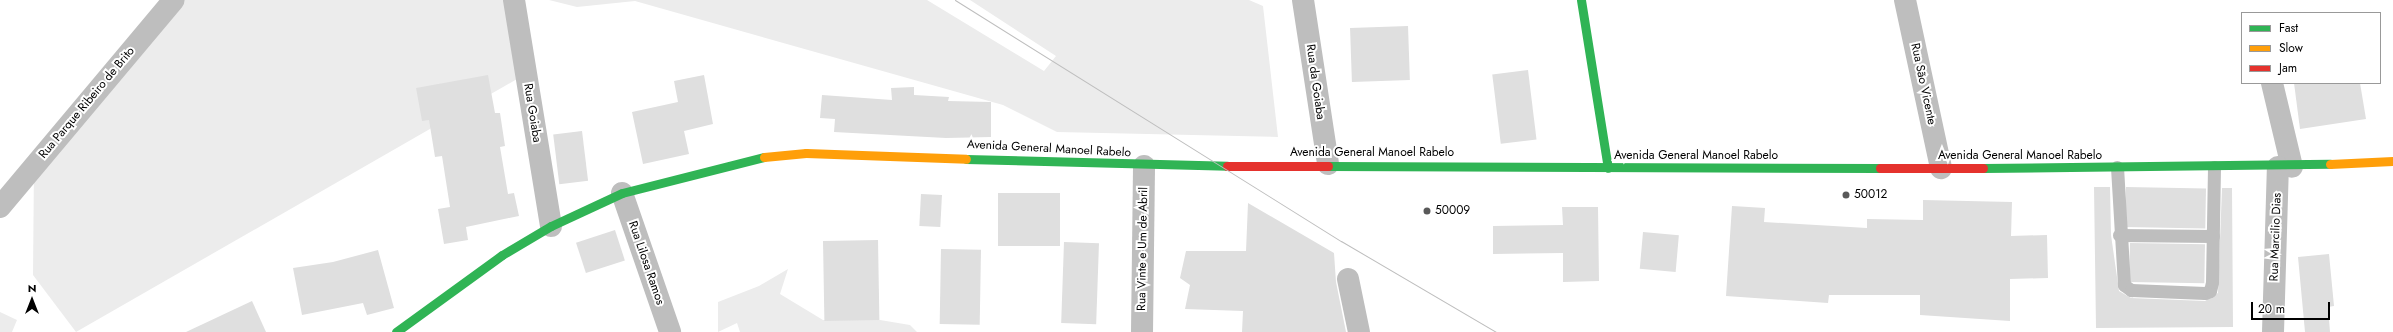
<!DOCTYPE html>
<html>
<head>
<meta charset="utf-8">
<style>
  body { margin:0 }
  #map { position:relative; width:2393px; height:332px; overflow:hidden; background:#fff; font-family:Jost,sans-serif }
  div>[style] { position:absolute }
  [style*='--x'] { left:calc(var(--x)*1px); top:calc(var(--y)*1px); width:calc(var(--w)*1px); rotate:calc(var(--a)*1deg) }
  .green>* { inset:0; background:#ececec }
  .building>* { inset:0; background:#dfdfdf; transform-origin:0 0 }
  .lane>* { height:13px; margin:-6.5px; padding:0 6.5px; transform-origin:6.5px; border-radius:6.5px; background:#bebebe }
  .street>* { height:22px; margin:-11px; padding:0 11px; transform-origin:11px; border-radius:11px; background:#bebebe }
  .fast>* { height:9px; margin:-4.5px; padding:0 4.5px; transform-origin:4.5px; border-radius:4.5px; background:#30b455 }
  .slow>* { height:9px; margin:-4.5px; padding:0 4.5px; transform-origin:4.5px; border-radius:4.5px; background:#ff9f0a }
  .jam>* { height:9px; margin:-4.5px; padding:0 4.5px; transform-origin:4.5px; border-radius:4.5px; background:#e5322d }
  .tram>* { height:1px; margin:-0.5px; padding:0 0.5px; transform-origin:0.5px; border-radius:0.5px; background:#bebebe }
  .dots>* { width:11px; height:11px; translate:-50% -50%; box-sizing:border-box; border:2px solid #fff; border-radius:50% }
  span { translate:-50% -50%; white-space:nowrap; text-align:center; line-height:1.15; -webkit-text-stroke:4px #fff; paint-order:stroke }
  .street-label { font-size:12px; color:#000 }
  .poi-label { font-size:12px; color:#000 }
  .left { translate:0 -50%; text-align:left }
  .legend { position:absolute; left:2241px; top:12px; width:140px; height:72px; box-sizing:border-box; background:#fff; border:1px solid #999; margin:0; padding:5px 7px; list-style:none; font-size:12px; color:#000 }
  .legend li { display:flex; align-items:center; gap:8px; height:20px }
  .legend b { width:20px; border:1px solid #999 }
  .north { position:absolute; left:12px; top:280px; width:40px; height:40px; -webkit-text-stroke:3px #fff; paint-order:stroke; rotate:0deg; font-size:11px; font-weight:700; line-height:16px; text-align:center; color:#000 }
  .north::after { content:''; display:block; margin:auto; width:14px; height:18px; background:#000; clip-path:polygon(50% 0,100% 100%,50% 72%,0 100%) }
  .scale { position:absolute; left:2251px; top:302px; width:79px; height:18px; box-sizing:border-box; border:2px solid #000; border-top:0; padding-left:5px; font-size:12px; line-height:14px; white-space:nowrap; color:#000; -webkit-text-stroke:3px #fff; paint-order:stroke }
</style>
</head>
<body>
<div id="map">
  <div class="green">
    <i style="clip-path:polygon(171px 0,508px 0,524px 75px,76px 332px,33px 275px,34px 166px)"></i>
    <i style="clip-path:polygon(549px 0,927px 0,1044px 71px,1056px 56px,970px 0,1249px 0,1263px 6px,1278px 137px,1057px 132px,1003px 105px,635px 1px,577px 7px)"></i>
    <i style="clip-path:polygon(788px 269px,780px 294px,823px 320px,880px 320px,910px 325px,917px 332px,740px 332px,737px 323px,718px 332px,718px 302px,759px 286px)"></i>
    <i style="clip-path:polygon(0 312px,17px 320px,12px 332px,0 332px)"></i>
  </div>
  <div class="building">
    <i style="left:1408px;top:26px;width:54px;height:58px;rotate:88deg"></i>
    <i style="left:1528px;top:70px;width:70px;height:36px;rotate:83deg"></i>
    <i style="clip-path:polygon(488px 75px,495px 113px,500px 113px,505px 146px,500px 147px,508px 194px,514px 193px,519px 216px,466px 227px,468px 240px,444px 244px,438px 209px,450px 207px,442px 156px,435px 157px,429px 120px,422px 121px,416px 88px)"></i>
    <i style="clip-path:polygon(704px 75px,713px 124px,684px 131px,689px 154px,643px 164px,632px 112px,678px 102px,674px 81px)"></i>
    <i style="clip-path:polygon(2294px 83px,2360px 83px,2366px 119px,2300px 129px)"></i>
    <i style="clip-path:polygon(914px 87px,914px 95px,949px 97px,948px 101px,991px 102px,991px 137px,946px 138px,834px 132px,835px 119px,820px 118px,822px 95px,892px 100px,891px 88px)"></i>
    <i style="left:582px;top:131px;width:50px;height:29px;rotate:83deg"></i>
    <i style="clip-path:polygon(2094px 187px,2110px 187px,2111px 235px,2119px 291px,2131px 298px,2205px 301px,2218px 293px,2222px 188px,2232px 188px,2233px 327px,2096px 328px)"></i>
    <i style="left:2126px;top:187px;width:80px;height:40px;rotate:1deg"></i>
    <i style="left:998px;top:193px;width:62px;height:53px"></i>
    <i style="left:921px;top:194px;width:21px;height:32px;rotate:3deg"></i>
    <i style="clip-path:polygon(1923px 200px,2012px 202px,2011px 236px,2047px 235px,2048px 278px,2010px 279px,2010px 321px,1920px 315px,1920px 295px,1829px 295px,1828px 303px,1726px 296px,1732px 206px,1765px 208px,1764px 222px,1867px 228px,1867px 219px,1923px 220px)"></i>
    <i style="clip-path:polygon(1248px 203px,1334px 253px,1336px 282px,1346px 332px,1242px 332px,1243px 311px,1185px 309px,1190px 285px,1180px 278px,1186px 251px,1246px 251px)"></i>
    <i style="clip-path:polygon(1562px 207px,1598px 207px,1599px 281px,1563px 282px,1563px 253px,1493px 254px,1493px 226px,1563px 225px)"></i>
    <i style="left:615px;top:230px;width:32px;height:41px;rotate:72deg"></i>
    <i style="left:1643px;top:232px;width:36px;height:37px;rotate:5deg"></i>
    <i style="left:878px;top:240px;width:80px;height:55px;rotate:89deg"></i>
    <i style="left:1064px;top:242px;width:35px;height:81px;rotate:2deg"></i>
    <i style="left:2130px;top:243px;width:75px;height:39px;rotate:1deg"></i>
    <i style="left:941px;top:249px;width:40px;height:75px;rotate:1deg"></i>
    <i style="clip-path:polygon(378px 250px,394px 308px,367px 315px,363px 303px,302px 315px,293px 268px,333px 262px)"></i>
    <i style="clip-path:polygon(2329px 254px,2334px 306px,2328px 307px,2330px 332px,2305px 332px,2298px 257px)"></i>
    <i style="clip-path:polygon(252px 301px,266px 332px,186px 332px)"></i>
  </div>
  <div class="lane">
    <i style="--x:2117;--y:167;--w:118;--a:86.6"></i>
    <i style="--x:2124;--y:285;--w:9;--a:36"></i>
    <i style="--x:2131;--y:290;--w:74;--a:2.3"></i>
    <i style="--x:2205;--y:293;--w:5;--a:-22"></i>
    <i style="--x:2210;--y:291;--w:9;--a:-77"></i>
    <i style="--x:2212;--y:282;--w:115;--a:-89"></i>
    <i style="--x:2119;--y:235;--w:94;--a:0.6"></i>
  </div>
  <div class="street">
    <i style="--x:514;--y:0;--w:229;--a:80.7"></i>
    <i style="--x:1303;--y:0;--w:166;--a:81.3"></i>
    <i style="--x:1905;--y:0;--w:172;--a:77.9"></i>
    <i style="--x:2272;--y:83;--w:86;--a:76.6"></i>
    <i style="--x:622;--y:193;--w:147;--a:70.9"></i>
    <i style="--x:0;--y:207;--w:270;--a:-50"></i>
    <i style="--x:1348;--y:279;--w:54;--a:78.3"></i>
    <i style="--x:1142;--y:332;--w:166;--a:-89.3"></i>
    <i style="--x:2273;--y:332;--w:165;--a:-88.3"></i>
  </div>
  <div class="fast">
    <i style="--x:1581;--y:0;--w:170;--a:80.9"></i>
    <i style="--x:966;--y:159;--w:261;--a:1.5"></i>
    <i style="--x:1328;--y:166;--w:552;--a:0.21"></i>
    <i style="--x:1983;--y:168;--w:347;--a:-0.7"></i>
    <i style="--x:396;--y:332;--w:131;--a:-36"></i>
    <i style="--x:502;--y:255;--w:57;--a:-30.6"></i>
    <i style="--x:551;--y:226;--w:78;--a:-24.9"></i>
    <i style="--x:622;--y:193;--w:146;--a:-14.2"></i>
  </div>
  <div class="slow">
    <i style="--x:764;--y:157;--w:42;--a:-5.4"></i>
    <i style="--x:806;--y:153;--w:160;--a:2.1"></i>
    <i style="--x:2330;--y:164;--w:63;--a:-2.7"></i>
  </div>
  <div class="jam">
    <i style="--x:1227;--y:166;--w:101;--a:0"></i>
    <i style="--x:1880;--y:168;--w:103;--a:0"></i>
  </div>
  <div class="tram">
    <i style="--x:955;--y:0;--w:455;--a:32"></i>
    <i style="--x:1341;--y:241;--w:180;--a:30.4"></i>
  </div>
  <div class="dots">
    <i style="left:1846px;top:195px;background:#595959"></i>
    <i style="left:1427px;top:211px;background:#595959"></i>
  </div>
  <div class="street-label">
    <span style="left:1315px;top:82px;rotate:82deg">Rua da Goiaba</span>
    <span style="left:1923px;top:84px;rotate:78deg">Rua São Vicente</span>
    <span style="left:87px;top:103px;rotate:-50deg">Rua Parque Ribeiro de Brito</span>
    <span style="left:532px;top:113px;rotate:81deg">Rua Goiaba</span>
    <span style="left:1049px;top:149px;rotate:3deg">Avenida General Manoel Rabelo</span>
    <span style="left:1372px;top:153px">Avenida General Manoel Rabelo</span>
    <span style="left:1696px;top:156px">Avenida General Manoel Rabelo</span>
    <span style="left:2020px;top:156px">Avenida General Manoel Rabelo</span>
    <span style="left:2276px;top:237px;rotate:-88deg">Rua Marcilio Dias</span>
    <span style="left:1143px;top:249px;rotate:-89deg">Rua Vinte e Um de Abril</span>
    <span style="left:646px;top:263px;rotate:71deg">Rua Lilosa Ramos</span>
  </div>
  <div class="poi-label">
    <span class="left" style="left:1854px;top:195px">50012</span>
    <span class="left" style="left:1435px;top:211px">50009</span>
  </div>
  <ul class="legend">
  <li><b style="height:5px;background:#30b455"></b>Fast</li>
  <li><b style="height:5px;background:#ff9f0a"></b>Slow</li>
  <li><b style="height:5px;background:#e5322d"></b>Jam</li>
  </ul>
  <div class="north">N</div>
  <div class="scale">20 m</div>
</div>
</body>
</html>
